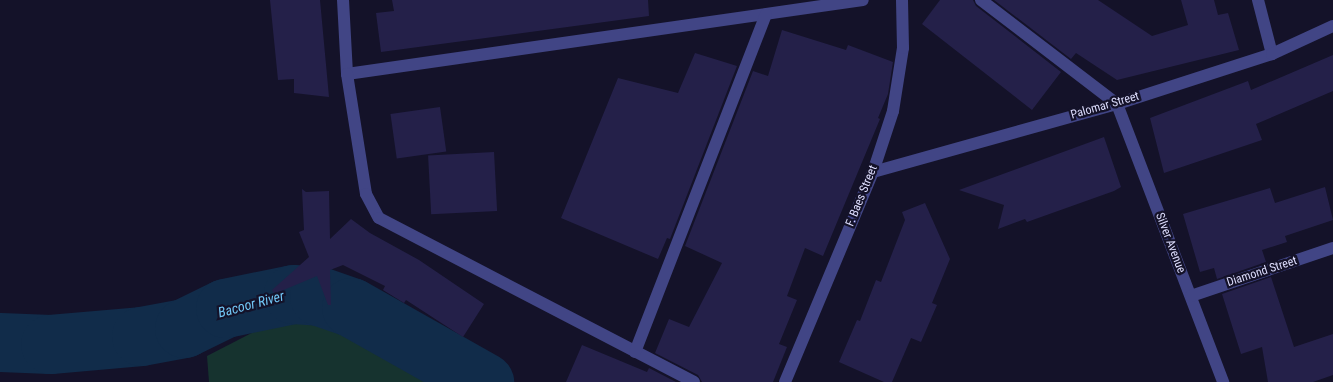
<!DOCTYPE html>
<html>
<head>
<meta charset="utf-8">
<style>
  body { margin:0 }
  #map { position:relative; width:1333px; height:382px; overflow:hidden; background:#141229; font-family:"Roboto Condensed",sans-serif }
  div>[style] { position:absolute }
  [style*='--x'] { left:calc(var(--x)*1px); top:calc(var(--y)*1px); width:calc(var(--w)*1px); rotate:calc(var(--a)*1deg) }
  .green>* { inset:0; background:#16332f }
  .river>* { height:59px; margin:-29.5px; padding:0 29.5px; transform-origin:29.5px; border-radius:29.5px; background:#112c4a }
  .building>* { inset:0; background:#242049; transform-origin:0 0 }
  .minor>* { height:12px; margin:-6px; padding:0 6px; transform-origin:6px; border-radius:6px; background:#414585 }
  span { translate:-50% -50%; white-space:nowrap; text-align:center; line-height:1.15; -webkit-text-stroke:4.5px #141229; paint-order:stroke }
  .street-label { font-size:12px; color:#ddddfd }
  .water-label { font-size:14px; color:#72c7f6; font-style:italic }
</style>
</head>
<body>
<div id="map">
  <div class="green">
    <i style="clip-path:polygon(298px 309px,320px 311px,441px 382px,209px 382px,207px 356px)"></i>
  </div>
  <div class="river">
    <i style="--x:0;--y:342;--w:50;--a:2.3"></i>
    <i style="--x:50;--y:344;--w:91;--a:-5"></i>
    <i style="--x:141;--y:336;--w:44;--a:-10.5"></i>
    <i style="--x:184;--y:328;--w:46;--a:-26"></i>
    <i style="--x:225;--y:308;--w:69;--a:-11.6"></i>
    <i style="--x:293;--y:294;--w:26;--a:4"></i>
    <i style="--x:319;--y:296;--w:34;--a:19"></i>
    <i style="--x:351;--y:307;--w:153;--a:29.4"></i>
  </div>
  <div class="building">
    <i style="clip-path:polygon(270px 0,320px 0,329px 97px,294px 93px,294px 79px,278px 80px)"></i>
    <i style="clip-path:polygon(392px 0,648px 0,649px 16px,381px 52px,376px 13px,394px 11px)"></i>
    <i style="clip-path:polygon(940px 0,973px 0,976px 6px,1061px 72px,1032px 110px,922px 24px)"></i>
    <i style="clip-path:polygon(994px 0,1098px 0,1152px 36px,1188px 25px,1181px 0,1214px 0,1218px 15px,1228px 13px,1239px 50px,1117px 80px,1076px 53px,1071px 59px)"></i>
    <i style="clip-path:polygon(782px 30px,846px 50px,848px 45px,893px 62px,888px 94px,878px 118px,880px 119px,823px 256px,805px 248px,787px 296px,797px 300px,779px 344px,787px 347px,773px 382px,702px 382px,698px 375px,655px 353px,669px 319px,689px 327px,722px 263px,685px 246px,753px 71px,768px 76px)"></i>
    <i style="clip-path:polygon(695px 53px,737px 66px,670px 239px,667px 238px,658px 259px,561px 218px,618px 78px,678px 93px)"></i>
    <i style="clip-path:polygon(1333px 55px,1333px 91px,1256px 124px,1262px 140px,1164px 173px,1150px 118px,1248px 81px,1251px 90px)"></i>
    <i style="left:440px;top:107px;width:45px;height:50px;rotate:82deg"></i>
    <i style="clip-path:polygon(1104px 137px,1121px 187px,1114px 191px,1027px 222px,1025px 219px,998px 229px,1004px 205px,959px 190px)"></i>
    <i style="left:494px;top:152px;width:59px;height:66px;rotate:87deg"></i>
    <i style="clip-path:polygon(1325px 187px,1333px 220px,1285px 236px,1287px 242px,1262px 250px,1266px 262px,1217px 279px,1214px 268px,1200px 272px,1183px 214px,1270px 188px,1275px 203px)"></i>
    <i style="clip-path:polygon(302px 189px,306px 192px,329px 191px,330px 239px,351px 219px,370px 233px,419px 260px,484px 304px,463px 337px,406px 300px,404px 303px,383px 290px,385px 286px,343px 265px,330px 270px,331px 305px,328px 305px,317px 276px,274px 294px,272px 290px,309px 257px,299px 232px,304px 230px)"></i>
    <i style="clip-path:polygon(925px 203px,950px 259px,932px 303px,937px 305px,921px 342px,911px 338px,892px 382px,884px 382px,839px 362px,857px 320px,860px 321px,876px 280px,881px 282px,905px 220px,902px 212px)"></i>
    <i style="clip-path:polygon(1271px 277px,1294px 347px,1333px 334px,1333px 375px,1313px 382px,1268px 382px,1262px 347px,1241px 354px,1222px 294px)"></i>
    <i style="clip-path:polygon(582px 345px,647px 372px,649px 368px,676px 382px,566px 382px)"></i>
  </div>
  <div class="minor">
    <i style="--x:343;--y:0;--w:74;--a:86.9"></i>
    <i style="--x:347;--y:74;--w:521;--a:-8.16"></i>
    <i style="--x:981;--y:0;--w:171;--a:37.4"></i>
    <i style="--x:1117;--y:104;--w:298;--a:69.1"></i>
    <i style="--x:1258;--y:0;--w:56;--a:75.5"></i>
    <i style="--x:347;--y:74;--w:121;--a:81"></i>
    <i style="--x:366;--y:194;--w:27;--a:62"></i>
    <i style="--x:379;--y:218;--w:355;--a:27.5"></i>
    <i style="--x:873;--y:172;--w:253;--a:-15.6"></i>
    <i style="--x:1117;--y:104;--w:163;--a:-17.9"></i>
    <i style="--x:1272;--y:54;--w:67;--a:-24.7"></i>
    <i style="--x:1191;--y:296;--w:150;--a:-18.7"></i>
    <i style="--x:635;--y:352;--w:362;--a:-68.8"></i>
    <i style="--x:785;--y:382;--w:228;--a:-67.3"></i>
    <i style="--x:873;--y:172;--w:64;--a:-71.8"></i>
    <i style="--x:893;--y:111;--w:64;--a:-81"></i>
    <i style="--x:903;--y:48;--w:48;--a:-91.2"></i>
  </div>
  <div class="street-label">
    <span style="left:1105px;top:106px;rotate:-16deg">Palomar Street</span>
    <span style="left:862px;top:196px;rotate:-68deg">F. Baes Street</span>
    <span style="left:1170px;top:243px;rotate:69deg">Silver Avenue</span>
    <span style="left:1262px;top:272px;rotate:-18deg">Diamond Street</span>
  </div>
  <div class="water-label">
    <span style="left:251px;top:304px;rotate:-15deg">Bacoor River</span>
  </div>
</div>
</body>
</html>
